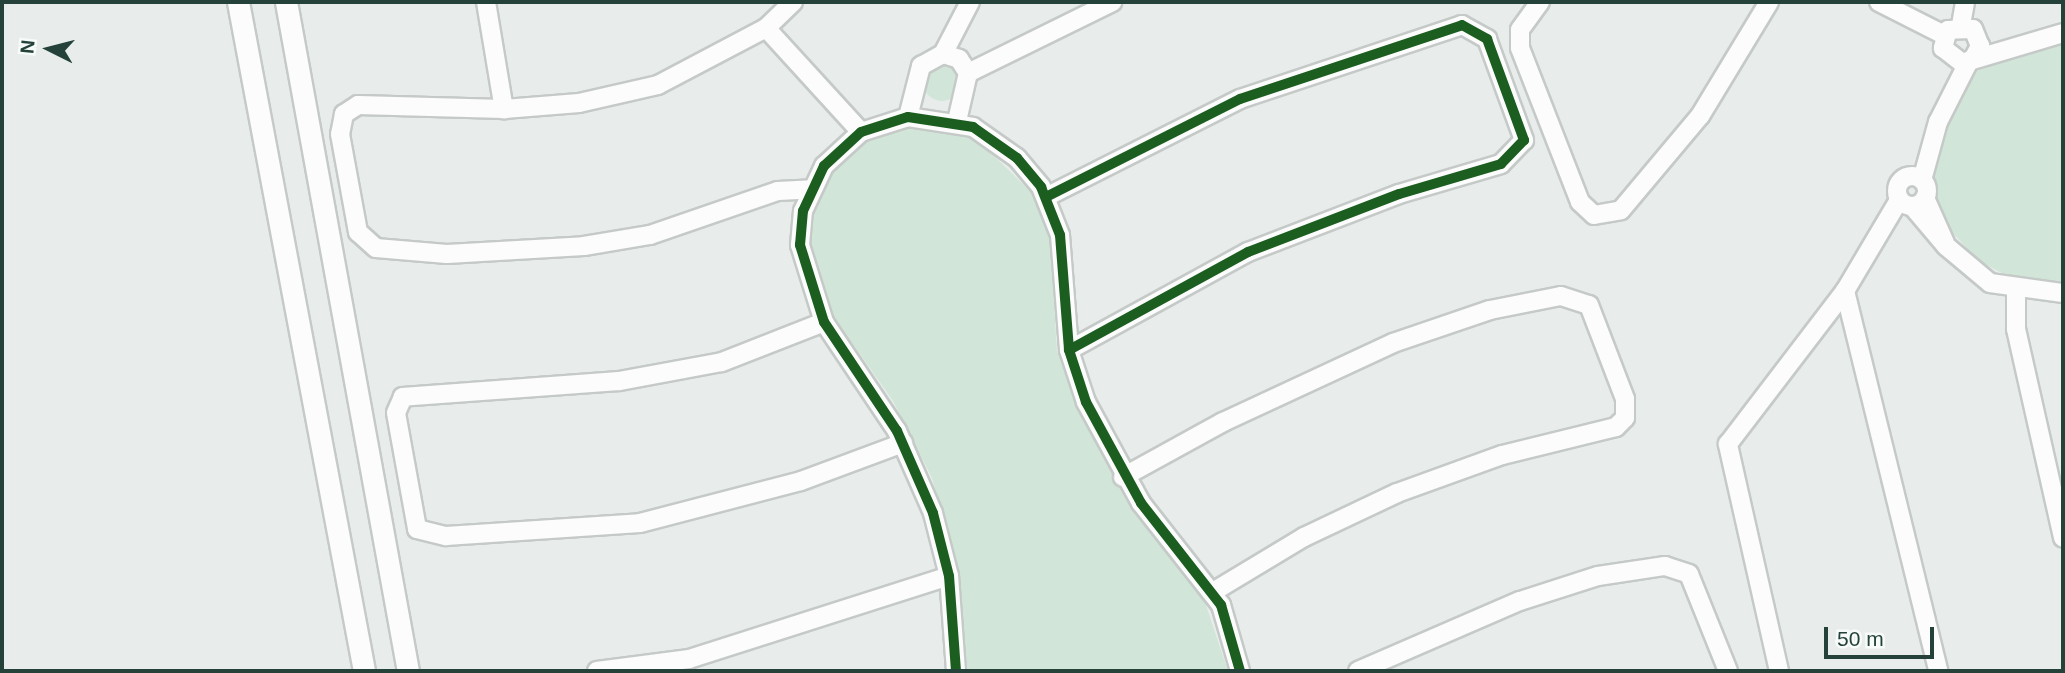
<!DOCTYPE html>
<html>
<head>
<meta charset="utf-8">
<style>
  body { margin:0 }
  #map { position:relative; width:2065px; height:673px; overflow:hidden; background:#e8edeb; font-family:Helvetica,sans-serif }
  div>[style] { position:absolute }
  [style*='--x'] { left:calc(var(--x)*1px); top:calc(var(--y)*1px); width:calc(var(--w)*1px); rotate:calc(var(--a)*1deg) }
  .green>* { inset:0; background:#d1e6d8 }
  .round { border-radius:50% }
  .roads { filter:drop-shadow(2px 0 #c5cac8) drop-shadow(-2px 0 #c5cac8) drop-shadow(0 2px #c5cac8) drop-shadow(0 -2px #c5cac8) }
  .minor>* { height:18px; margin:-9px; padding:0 9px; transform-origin:9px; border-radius:9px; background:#fcfcfc }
  .minor>.ring { margin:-9px; padding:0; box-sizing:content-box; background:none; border:18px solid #fcfcfc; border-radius:50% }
  .tertiary>* { height:21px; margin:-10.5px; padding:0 10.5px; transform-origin:10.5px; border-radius:10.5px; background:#fcfcfc }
  .cycleway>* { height:10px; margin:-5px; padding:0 5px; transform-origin:5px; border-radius:5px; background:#1b5e20 }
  span { translate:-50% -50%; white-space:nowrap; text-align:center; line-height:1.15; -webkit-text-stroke:6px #f7fbf9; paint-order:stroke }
  .frame { position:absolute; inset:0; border:4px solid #24423a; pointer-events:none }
  .north { position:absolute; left:14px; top:14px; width:70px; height:70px; -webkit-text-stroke:5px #f7fbf9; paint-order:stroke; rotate:276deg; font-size:19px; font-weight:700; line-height:28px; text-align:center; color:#24423a }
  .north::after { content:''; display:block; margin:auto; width:24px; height:32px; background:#24423a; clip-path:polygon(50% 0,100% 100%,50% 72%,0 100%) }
  .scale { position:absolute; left:1824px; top:627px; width:110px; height:32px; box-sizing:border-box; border:4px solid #24423a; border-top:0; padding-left:9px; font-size:21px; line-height:24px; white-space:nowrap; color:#24423a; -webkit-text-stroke:5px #f7fbf9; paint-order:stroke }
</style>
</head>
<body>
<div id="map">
  <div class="green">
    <i style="clip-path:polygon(2063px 38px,2063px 281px,2017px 281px,1979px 261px,1950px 230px,1934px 192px,1933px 149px,1977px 71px)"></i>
    <i class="round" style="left:923px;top:63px;width:38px;height:38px"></i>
    <i style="clip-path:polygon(909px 127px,954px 131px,982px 144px,1032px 193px,1050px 237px,1057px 351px,1076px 406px,1132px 510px,1203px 596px,1228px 671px,967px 671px,959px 574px,932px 478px,893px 401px,834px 317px,811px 244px,814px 214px,833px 172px,866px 142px)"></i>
  </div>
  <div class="roads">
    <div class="minor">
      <i style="--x:486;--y:2;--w:109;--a:80.5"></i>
      <i style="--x:793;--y:2;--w:37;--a:136"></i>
      <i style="--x:766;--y:28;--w:122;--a:152.2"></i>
      <i style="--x:658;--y:85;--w:81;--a:167.2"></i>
      <i style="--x:579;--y:103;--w:75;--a:175.4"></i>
      <i style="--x:504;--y:109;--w:146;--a:-178.4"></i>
      <i style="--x:358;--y:105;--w:17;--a:147"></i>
      <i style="--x:344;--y:114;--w:20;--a:101"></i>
      <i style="--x:340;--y:134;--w:100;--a:79.6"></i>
      <i style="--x:358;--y:232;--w:24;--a:42"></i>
      <i style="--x:376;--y:248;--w:71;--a:4.8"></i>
      <i style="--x:447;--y:254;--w:137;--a:-3.3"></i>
      <i style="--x:584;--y:246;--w:67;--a:-9.5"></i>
      <i style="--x:650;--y:235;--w:135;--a:-19"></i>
      <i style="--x:778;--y:191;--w:34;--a:-3"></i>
      <i style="--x:1540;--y:2;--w:34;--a:126"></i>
      <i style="--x:1520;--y:30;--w:18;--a:90"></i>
      <i style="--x:1520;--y:48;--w:165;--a:68.7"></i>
      <i style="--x:1580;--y:202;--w:19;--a:43"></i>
      <i style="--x:1594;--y:215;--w:27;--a:-10"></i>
      <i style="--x:1621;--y:210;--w:123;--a:-50"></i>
      <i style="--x:1700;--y:116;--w:133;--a:-58.8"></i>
      <i style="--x:1879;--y:2;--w:73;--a:26.9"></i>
      <i style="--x:1961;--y:25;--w:23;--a:-80"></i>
      <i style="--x:766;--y:28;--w:141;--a:47.6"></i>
      <i style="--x:943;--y:54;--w:59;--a:-62.6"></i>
      <i style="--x:1974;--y:57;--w:13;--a:-61"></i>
      <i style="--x:1980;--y:46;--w:18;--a:-112"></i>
      <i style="--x:1973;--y:29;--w:25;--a:178"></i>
      <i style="--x:1948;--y:30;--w:19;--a:106"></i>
      <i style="--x:1943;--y:48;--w:24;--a:38"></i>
      <i style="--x:1962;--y:63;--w:105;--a:-16.5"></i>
      <i style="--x:968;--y:73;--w:161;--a:-26.2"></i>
      <i style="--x:908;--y:117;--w:53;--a:-75.7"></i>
      <i style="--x:921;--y:66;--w:25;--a:-29"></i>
      <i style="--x:943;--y:54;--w:17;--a:17"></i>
      <i style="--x:959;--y:59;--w:17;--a:57"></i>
      <i style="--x:968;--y:73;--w:49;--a:102.9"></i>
      <i class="ring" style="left:1897px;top:176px;width:12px;height:12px"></i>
      <i style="--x:1922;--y:180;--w:60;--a:-74.6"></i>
      <i style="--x:1938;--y:122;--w:68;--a:-63.1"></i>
      <i style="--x:1046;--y:197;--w:217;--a:-26.8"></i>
      <i style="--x:1240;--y:99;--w:234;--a:-18.4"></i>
      <i style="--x:1462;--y:25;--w:29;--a:29"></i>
      <i style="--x:1487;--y:39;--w:108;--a:69.9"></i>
      <i style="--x:1524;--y:140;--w:33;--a:134"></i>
      <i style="--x:1501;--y:164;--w:106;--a:163.6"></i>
      <i style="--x:1399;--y:194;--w:162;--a:159"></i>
      <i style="--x:1248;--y:252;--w:204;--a:151.3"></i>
      <i style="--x:1925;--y:198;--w:49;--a:66"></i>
      <i style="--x:1913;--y:207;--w:51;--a:49.8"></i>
      <i style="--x:1946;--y:246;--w:57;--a:40.1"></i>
      <i style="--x:1990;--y:283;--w:74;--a:7.8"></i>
      <i style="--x:1845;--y:291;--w:391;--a:76.2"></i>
      <i style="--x:2016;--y:291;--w:38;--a:90"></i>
      <i style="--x:2016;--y:329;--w:214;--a:77.3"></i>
      <i style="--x:824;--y:322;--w:110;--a:158.6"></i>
      <i style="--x:722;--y:362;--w:105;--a:169.5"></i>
      <i style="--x:619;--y:381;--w:217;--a:175.8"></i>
      <i style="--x:403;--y:397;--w:17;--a:114"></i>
      <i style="--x:396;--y:413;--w:118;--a:79.7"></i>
      <i style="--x:417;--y:529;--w:30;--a:14"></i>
      <i style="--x:446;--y:536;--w:194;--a:-3.8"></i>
      <i style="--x:640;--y:523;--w:166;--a:-14.6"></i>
      <i style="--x:801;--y:481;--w:109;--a:-20.4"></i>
      <i style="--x:1123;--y:477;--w:114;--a:-28.8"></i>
      <i style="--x:1223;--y:422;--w:187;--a:-24.9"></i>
      <i style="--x:1393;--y:343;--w:102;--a:-18.8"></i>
      <i style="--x:1490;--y:310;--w:72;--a:-11.2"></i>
      <i style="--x:1561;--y:296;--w:29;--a:18"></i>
      <i style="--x:1589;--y:305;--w:101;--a:69"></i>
      <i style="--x:1625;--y:399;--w:19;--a:90"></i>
      <i style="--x:1625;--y:418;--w:13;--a:135"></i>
      <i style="--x:1616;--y:427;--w:117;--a:166.2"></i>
      <i style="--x:1502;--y:455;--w:112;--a:160.1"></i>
      <i style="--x:1397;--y:493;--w:103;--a:154.7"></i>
      <i style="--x:1304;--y:537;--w:106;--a:148.9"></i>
      <i style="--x:597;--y:671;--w:93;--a:-7.4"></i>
      <i style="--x:689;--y:659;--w:273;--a:-17.7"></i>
      <i style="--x:956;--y:671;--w:95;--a:-94.2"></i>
      <i style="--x:949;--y:576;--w:65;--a:-104.3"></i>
      <i style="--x:933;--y:513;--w:90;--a:-113.7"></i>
      <i style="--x:897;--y:431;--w:131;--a:-123.8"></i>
      <i style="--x:824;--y:322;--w:81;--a:-107.3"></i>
      <i style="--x:800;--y:245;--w:34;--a:-85"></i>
      <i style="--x:803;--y:211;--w:50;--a:-65"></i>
      <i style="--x:824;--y:166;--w:50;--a:-42.6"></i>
      <i style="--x:861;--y:132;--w:49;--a:-17.7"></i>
      <i style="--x:908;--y:117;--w:66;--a:8.7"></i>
      <i style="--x:973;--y:127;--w:54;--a:35.2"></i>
      <i style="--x:1017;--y:158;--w:38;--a:50"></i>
      <i style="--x:1041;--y:187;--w:52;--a:68.4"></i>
      <i style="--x:1060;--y:235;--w:115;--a:85.5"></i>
      <i style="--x:1069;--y:350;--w:55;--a:71.9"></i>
      <i style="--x:1086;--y:402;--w:115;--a:61.4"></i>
      <i style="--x:1141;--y:503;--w:130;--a:51.9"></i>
      <i style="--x:1221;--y:605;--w:69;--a:73.9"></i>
      <i style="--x:1358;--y:671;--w:176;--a:-23.4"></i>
      <i style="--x:1520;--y:601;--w:82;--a:-17.8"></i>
      <i style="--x:1598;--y:576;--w:68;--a:-8.5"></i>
      <i style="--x:1665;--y:566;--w:25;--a:18"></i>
      <i style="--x:1689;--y:574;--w:105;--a:68.1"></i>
      <i style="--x:1779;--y:671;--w:233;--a:-102.7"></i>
      <i style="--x:1728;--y:444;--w:193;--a:-52.6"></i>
      <i style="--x:1845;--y:291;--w:106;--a:-59.3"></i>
    </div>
    <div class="tertiary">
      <i style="--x:238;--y:2;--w:681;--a:79.33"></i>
      <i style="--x:286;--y:2;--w:680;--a:79.67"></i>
    </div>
  </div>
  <div class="cycleway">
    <i style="--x:1046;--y:197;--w:217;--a:-26.8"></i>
    <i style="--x:1240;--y:99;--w:234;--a:-18.4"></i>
    <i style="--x:1462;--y:25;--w:29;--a:29"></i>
    <i style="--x:1487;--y:39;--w:108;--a:69.9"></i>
    <i style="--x:1524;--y:140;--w:33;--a:134"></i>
    <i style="--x:1501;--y:164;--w:106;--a:163.6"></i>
    <i style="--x:1399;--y:194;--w:162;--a:159"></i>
    <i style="--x:1248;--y:252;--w:204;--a:151.3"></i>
    <i style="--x:956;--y:671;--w:95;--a:-94.2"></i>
    <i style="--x:949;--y:576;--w:65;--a:-104.3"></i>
    <i style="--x:933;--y:513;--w:90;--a:-113.7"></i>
    <i style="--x:897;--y:431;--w:131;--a:-123.8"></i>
    <i style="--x:824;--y:322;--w:81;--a:-107.3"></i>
    <i style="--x:800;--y:245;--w:34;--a:-85"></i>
    <i style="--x:803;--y:211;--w:50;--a:-65"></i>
    <i style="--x:824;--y:166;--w:50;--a:-42.6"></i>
    <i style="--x:861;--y:132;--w:49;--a:-17.7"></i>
    <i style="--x:908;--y:117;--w:66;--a:8.7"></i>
    <i style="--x:973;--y:127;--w:54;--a:35.2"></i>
    <i style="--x:1017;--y:158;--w:38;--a:50"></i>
    <i style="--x:1041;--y:187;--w:52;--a:68.4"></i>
    <i style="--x:1060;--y:235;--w:115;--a:85.5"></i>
    <i style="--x:1069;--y:350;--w:55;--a:71.9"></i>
    <i style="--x:1086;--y:402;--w:115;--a:61.4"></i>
    <i style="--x:1141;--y:503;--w:130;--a:51.9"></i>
    <i style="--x:1221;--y:605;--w:69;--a:73.9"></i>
  </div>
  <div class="frame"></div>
  <div class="north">N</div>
  <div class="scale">50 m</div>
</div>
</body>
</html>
